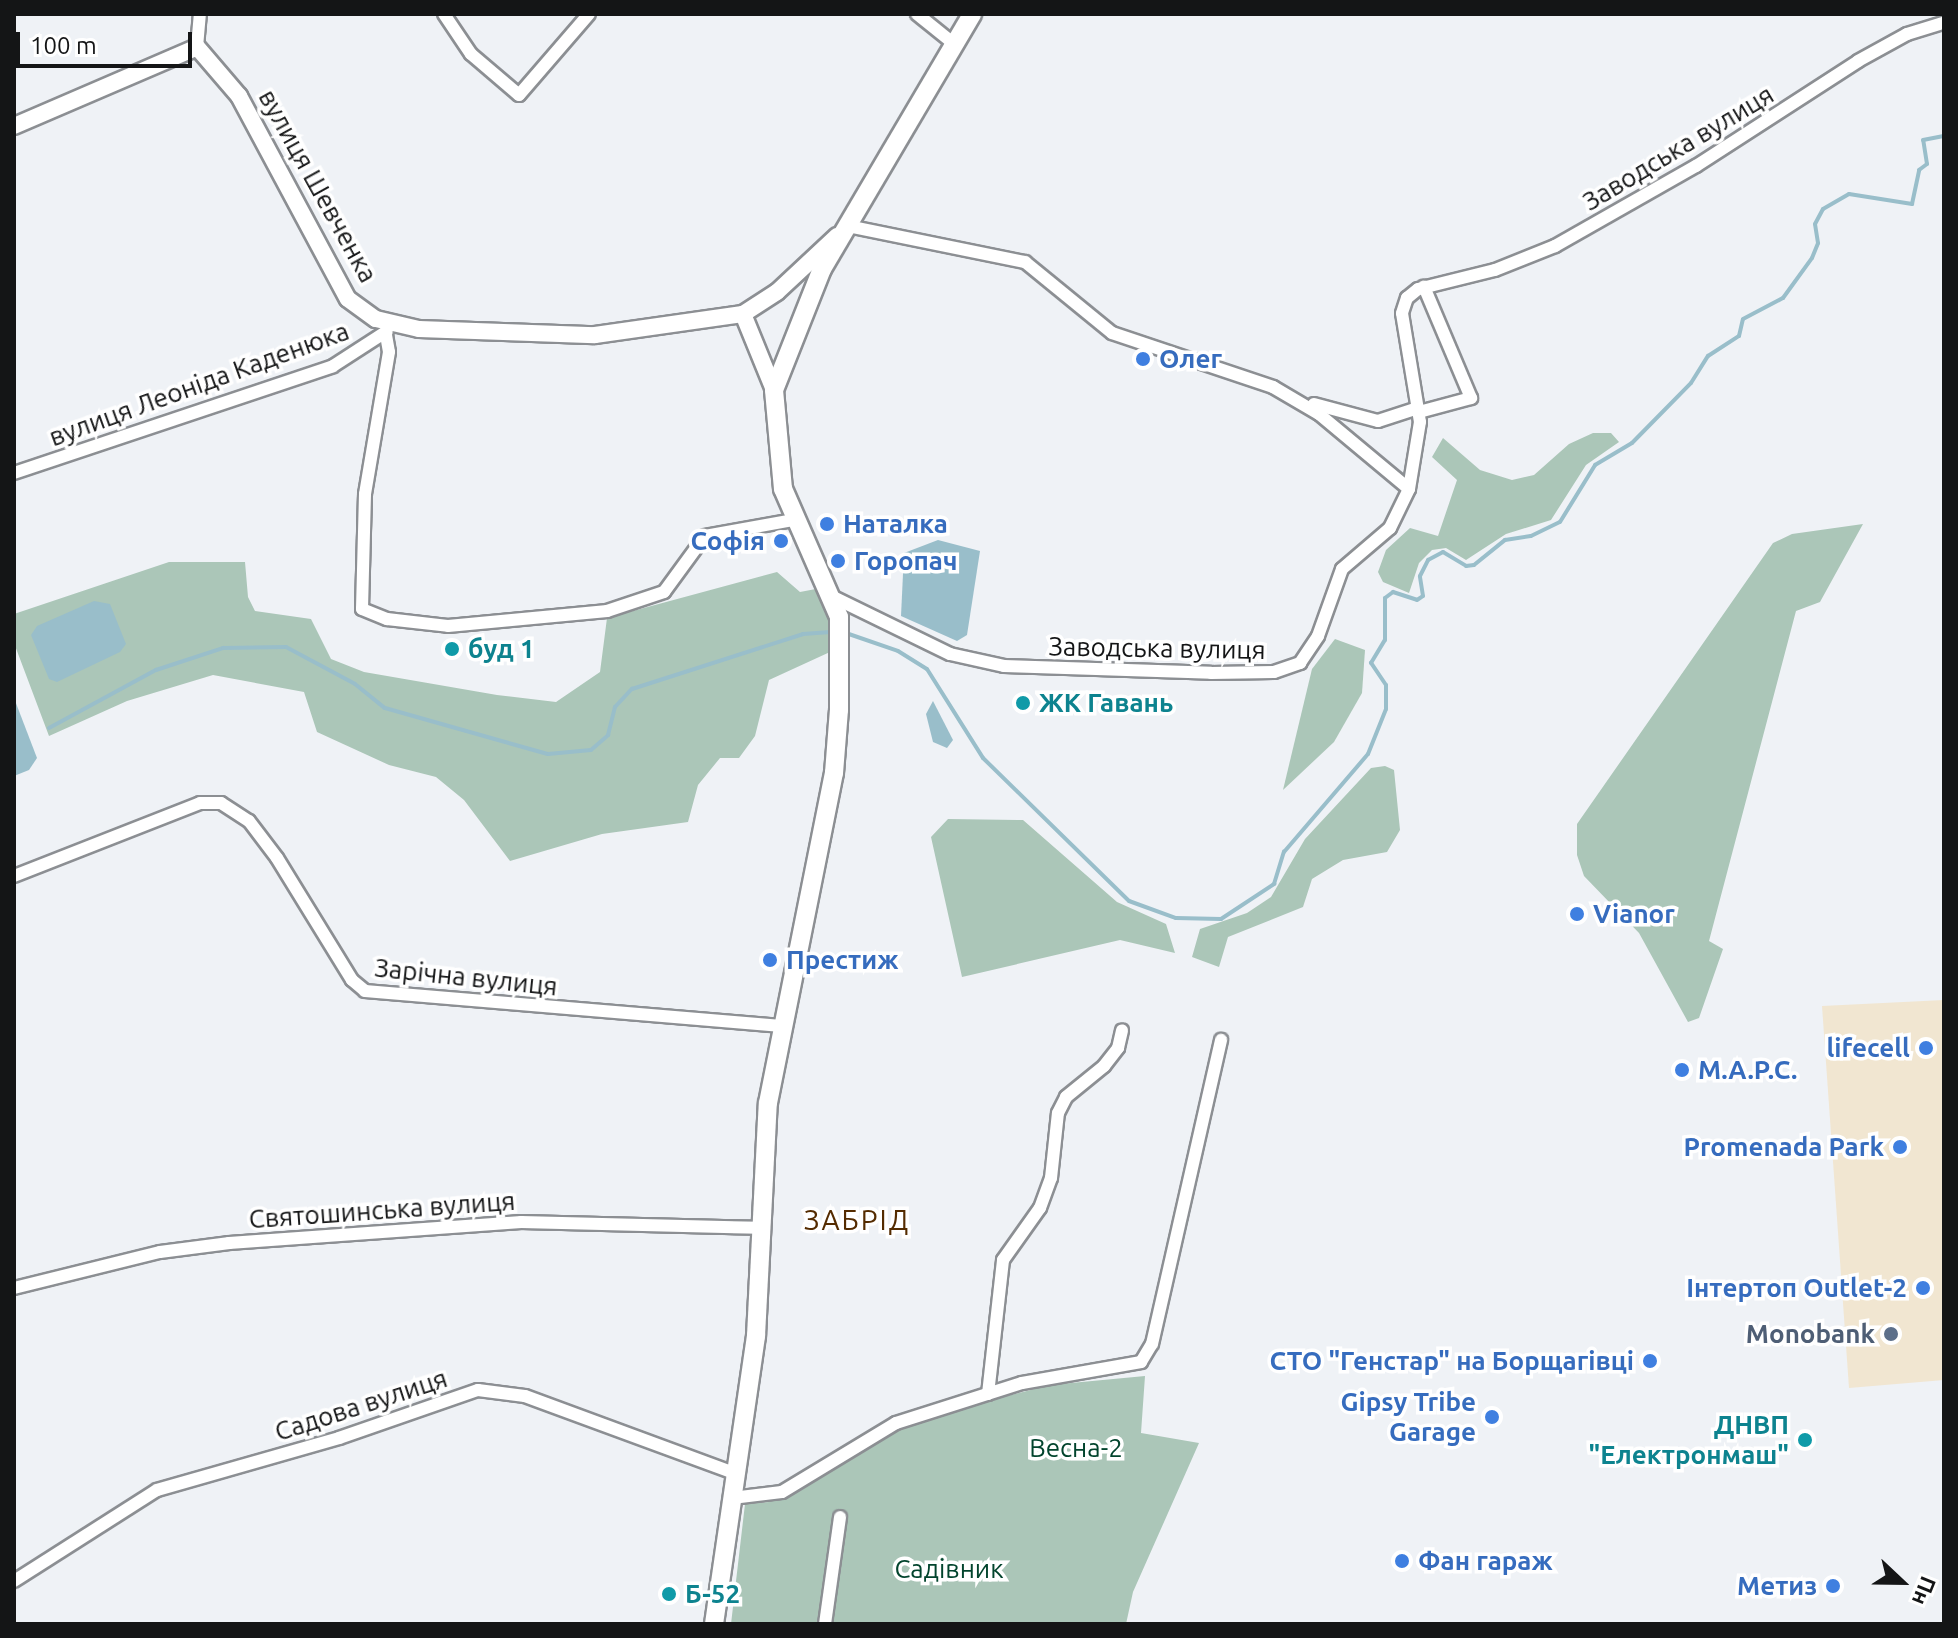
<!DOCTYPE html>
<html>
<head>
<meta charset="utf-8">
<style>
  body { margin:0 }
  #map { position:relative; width:1958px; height:1638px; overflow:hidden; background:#eff2f6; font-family:Ubuntu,sans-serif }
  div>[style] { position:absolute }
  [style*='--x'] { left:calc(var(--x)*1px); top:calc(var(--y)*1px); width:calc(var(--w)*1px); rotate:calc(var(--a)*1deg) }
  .commercial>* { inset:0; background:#f1e6d1 }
  .green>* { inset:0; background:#abc6b8 }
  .water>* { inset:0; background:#99beca }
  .stream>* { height:4px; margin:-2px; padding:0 2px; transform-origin:2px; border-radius:2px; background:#99beca }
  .roads { filter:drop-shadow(2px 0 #8c8f93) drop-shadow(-2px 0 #8c8f93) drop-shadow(0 2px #8c8f93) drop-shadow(0 -2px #8c8f93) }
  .minor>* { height:12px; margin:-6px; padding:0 6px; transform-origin:6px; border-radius:6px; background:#fff }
  .tertiary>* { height:16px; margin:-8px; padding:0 8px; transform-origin:8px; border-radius:8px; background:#fff }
  .secondary>* { height:18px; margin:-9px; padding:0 9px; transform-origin:9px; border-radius:9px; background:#fff }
  .dots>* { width:22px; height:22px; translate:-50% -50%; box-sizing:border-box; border:4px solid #fff; border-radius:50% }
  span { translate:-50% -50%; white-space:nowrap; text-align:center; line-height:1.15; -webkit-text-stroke:7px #fff; paint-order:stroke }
  .street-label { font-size:26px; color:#141516 }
  .shop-label { font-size:26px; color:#366cbe; font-weight:700 }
  .left { translate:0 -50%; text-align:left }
  .right { translate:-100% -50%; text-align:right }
  .culture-label { font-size:26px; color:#0d838f; font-weight:700 }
  .service-label { font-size:26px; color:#4e5e75; font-weight:700 }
  .park-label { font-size:26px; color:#02442d }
  .neighbourhood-label { font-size:28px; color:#542b00; letter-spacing:2px }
  .frame { position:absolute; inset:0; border:16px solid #141516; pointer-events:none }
  .north { position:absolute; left:1862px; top:1542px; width:80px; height:80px; -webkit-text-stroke:6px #fff; paint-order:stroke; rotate:112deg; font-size:22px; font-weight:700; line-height:32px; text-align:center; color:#141516 }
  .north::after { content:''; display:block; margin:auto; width:28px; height:36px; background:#141516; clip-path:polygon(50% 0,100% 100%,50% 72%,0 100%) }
  .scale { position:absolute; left:16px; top:32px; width:176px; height:36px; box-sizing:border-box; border:4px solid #141516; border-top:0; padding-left:10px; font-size:24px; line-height:28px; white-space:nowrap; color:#141516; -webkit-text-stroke:6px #fff; paint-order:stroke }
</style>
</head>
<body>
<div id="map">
  <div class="commercial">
    <i style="clip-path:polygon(1944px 1000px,1944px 1380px,1849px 1388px,1822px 1006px)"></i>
  </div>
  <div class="green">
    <i style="clip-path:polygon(1593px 433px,1611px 433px,1619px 442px,1586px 465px,1551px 520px,1506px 534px,1466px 560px,1446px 548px,1432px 550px,1419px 563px,1409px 593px,1383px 582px,1378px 572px,1386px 550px,1410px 528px,1438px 536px,1457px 480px,1432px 457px,1443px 438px,1480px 470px,1512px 480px,1534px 475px,1569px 444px)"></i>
    <i style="clip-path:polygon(1863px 524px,1820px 602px,1796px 611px,1709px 941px,1723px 949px,1699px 1018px,1688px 1022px,1639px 933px,1584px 876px,1577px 855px,1577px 824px,1773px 543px,1792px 534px)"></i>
    <i style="clip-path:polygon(169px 562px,245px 562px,248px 597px,255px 611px,311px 619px,331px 659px,364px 672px,497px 695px,556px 702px,600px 672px,607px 618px,777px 572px,800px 592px,821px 588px,828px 607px,830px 652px,769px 680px,755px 736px,739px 758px,720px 758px,698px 785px,688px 822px,602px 834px,510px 861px,464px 800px,436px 777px,389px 765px,317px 732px,304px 692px,213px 675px,127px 701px,49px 736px,14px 643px,14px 614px)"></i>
    <i style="clip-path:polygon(1335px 639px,1365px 650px,1362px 693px,1334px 742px,1283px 790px,1312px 669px)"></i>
    <i style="clip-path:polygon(1385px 766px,1394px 770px,1400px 830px,1387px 852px,1343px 860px,1312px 879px,1303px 907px,1228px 937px,1219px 967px,1192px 957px,1200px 929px,1247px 913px,1271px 897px,1305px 839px,1371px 768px)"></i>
    <i style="clip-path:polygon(948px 819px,1023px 820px,1117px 902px,1166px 924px,1175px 953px,1120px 940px,962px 977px,931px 837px)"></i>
    <i style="clip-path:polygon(1145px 1376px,1141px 1433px,1199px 1443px,1133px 1592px,1126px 1624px,731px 1624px,745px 1504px,769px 1502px,882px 1436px,948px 1411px,1050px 1385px)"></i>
  </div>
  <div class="water">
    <i style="clip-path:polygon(938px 540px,980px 551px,967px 635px,957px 641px,901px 616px,904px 553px)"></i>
    <i style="clip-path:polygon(94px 601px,110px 604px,126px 644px,120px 652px,57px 682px,49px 679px,31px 635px,37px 626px)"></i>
    <i style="clip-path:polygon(14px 698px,37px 758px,29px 770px,14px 776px)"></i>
    <i style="clip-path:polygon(933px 701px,953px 740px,947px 748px,933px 742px,926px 714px)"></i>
  </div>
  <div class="stream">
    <i style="--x:843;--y:632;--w:58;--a:19.1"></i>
    <i style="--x:898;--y:651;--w:34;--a:32"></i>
    <i style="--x:927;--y:669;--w:105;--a:57.8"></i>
    <i style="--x:983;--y:758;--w:204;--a:44.4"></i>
    <i style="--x:1129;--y:901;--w:50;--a:19.9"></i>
    <i style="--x:1176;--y:918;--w:45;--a:1.3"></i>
    <i style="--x:1221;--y:919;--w:64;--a:-33.4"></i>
    <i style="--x:1274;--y:884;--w:34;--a:-73"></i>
    <i style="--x:1284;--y:852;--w:129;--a:-49.4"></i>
    <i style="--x:1368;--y:754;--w:48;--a:-68.2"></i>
    <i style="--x:1386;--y:709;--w:24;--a:-90"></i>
    <i style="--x:1386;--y:685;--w:27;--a:-124"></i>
    <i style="--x:1371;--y:663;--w:27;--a:-59"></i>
    <i style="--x:1385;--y:640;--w:42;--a:-90"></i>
    <i style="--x:1385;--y:598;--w:10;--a:-37"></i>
    <i style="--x:1393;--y:592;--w:25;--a:18"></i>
    <i style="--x:1417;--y:600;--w:7;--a:-34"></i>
    <i style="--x:1423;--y:596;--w:20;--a:-99"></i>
    <i style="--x:1420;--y:576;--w:18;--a:-63"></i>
    <i style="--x:1428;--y:560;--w:17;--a:-28"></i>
    <i style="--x:1443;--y:552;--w:27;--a:31"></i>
    <i style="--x:1466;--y:566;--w:8;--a:-7"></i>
    <i style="--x:1474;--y:565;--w:40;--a:-39"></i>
    <i style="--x:1505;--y:540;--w:26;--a:-9"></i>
    <i style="--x:1531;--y:536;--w:32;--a:-26"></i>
    <i style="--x:1560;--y:522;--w:67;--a:-58.4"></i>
    <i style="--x:1595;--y:465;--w:43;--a:-30.7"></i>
    <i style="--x:1632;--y:443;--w:84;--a:-45.5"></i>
    <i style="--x:1691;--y:383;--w:32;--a:-58"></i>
    <i style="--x:1708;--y:356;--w:37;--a:-33"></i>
    <i style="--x:1739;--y:336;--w:17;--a:-77"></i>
    <i style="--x:1743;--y:319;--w:45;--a:-27.7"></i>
    <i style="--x:1783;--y:298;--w:49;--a:-54.1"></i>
    <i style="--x:1812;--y:258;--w:16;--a:-68"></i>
    <i style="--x:1818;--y:243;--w:19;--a:-99"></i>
    <i style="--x:1815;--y:224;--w:17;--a:-62"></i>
    <i style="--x:1823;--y:209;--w:30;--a:-30"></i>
    <i style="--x:1849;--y:194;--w:64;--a:9"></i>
    <i style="--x:1912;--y:204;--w:35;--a:-78"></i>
    <i style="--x:1919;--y:170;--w:10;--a:-37"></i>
    <i style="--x:1927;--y:164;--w:24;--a:-99"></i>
    <i style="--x:1923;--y:140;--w:21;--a:-11"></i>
    <i style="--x:49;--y:728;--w:122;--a:-28.5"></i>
    <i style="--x:156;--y:670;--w:71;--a:-18.2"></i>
    <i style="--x:223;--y:648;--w:63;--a:-0.9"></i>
    <i style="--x:286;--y:647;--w:78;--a:28.2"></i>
    <i style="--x:355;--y:684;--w:38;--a:39"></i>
    <i style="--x:385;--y:708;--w:169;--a:15.8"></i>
    <i style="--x:548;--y:754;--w:43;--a:-5.3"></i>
    <i style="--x:591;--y:750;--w:23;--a:-41"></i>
    <i style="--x:608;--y:735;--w:29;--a:-76"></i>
    <i style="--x:615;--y:707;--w:25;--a:-47"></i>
    <i style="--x:632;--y:689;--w:180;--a:-17.8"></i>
    <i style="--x:803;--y:634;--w:31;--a:-4"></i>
  </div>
  <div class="roads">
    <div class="minor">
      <i style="--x:444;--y:14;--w:48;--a:56"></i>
      <i style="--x:471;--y:54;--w:63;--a:40.5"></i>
      <i style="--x:519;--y:95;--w:107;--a:-49.2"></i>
      <i style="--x:917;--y:14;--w:46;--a:38.9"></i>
      <i style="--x:197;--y:47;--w:33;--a:-85"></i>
      <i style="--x:848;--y:226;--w:181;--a:11.5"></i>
      <i style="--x:1025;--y:262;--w:112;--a:39.2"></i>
      <i style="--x:1112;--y:333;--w:170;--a:18.5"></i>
      <i style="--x:1273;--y:387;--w:53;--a:30.4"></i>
      <i style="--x:1319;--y:414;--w:117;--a:39.8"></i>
      <i style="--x:386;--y:335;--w:17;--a:80"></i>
      <i style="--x:389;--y:352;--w:144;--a:99.6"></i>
      <i style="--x:365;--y:494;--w:115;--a:91.5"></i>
      <i style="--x:362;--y:609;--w:27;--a:22"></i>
      <i style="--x:387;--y:619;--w:61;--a:6.5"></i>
      <i style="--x:448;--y:626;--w:160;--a:-5.4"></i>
      <i style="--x:607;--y:611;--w:60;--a:-18.4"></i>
      <i style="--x:664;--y:592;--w:69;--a:-53.8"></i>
      <i style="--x:705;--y:536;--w:89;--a:-10.3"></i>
      <i style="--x:1314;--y:404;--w:66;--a:14.9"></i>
      <i style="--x:1378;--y:421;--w:42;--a:-18"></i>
      <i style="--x:1419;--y:412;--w:54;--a:-15.1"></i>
      <i style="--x:1471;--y:398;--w:121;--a:-112.9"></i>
      <i style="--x:14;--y:473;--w:336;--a:-18.5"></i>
      <i style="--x:333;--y:366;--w:64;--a:-32.9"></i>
      <i style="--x:833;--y:597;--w:130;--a:26"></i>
      <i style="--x:950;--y:654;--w:55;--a:12.5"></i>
      <i style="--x:1004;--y:666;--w:207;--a:1.9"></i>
      <i style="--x:1211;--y:673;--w:63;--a:-0.9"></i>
      <i style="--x:1274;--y:672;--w:28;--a:-19"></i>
      <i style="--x:1300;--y:663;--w:32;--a:-56"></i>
      <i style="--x:1318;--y:636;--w:71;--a:-70.3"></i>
      <i style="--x:1342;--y:569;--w:63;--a:-40.5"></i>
      <i style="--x:1390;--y:528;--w:43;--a:-64"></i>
      <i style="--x:1409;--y:489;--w:68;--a:-80.7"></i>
      <i style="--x:1420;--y:422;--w:110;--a:-99.4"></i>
      <i style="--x:1402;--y:313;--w:16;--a:-72"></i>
      <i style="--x:1407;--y:298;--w:14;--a:-39"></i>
      <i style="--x:1418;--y:289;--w:79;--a:-13.9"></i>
      <i style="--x:1495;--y:270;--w:65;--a:-21.8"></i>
      <i style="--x:1555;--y:246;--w:162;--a:-29.6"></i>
      <i style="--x:1696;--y:166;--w:193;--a:-32.9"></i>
      <i style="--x:1858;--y:61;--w:56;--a:-28.9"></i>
      <i style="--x:1907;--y:34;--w:39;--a:-17"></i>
      <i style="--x:14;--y:876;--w:200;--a:-21.4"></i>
      <i style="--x:200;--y:803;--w:21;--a:0"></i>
      <i style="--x:221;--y:803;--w:33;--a:33"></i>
      <i style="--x:249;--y:821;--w:46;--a:52.9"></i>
      <i style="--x:277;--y:858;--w:143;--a:58.4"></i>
      <i style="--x:352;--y:980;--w:17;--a:40"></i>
      <i style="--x:365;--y:991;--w:418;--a:4.8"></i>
      <i style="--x:14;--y:1288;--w:150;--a:-13.9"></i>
      <i style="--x:160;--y:1252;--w:70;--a:-7.4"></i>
      <i style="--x:229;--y:1243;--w:293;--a:-4.1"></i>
      <i style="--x:521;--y:1222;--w:238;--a:1.4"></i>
      <i style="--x:988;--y:1394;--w:135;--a:-83.6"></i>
      <i style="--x:1003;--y:1260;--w:64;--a:-54.6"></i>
      <i style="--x:1040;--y:1208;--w:32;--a:-70"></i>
      <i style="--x:1051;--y:1178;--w:65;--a:-83.9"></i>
      <i style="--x:1058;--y:1113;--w:18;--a:-63"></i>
      <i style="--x:1066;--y:1097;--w:49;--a:-39.2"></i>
      <i style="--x:1104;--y:1066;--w:23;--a:-52"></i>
      <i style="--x:1118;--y:1048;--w:18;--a:-77"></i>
      <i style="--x:732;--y:1498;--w:50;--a:-6.8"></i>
      <i style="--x:782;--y:1492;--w:133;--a:-31.2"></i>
      <i style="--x:896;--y:1423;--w:132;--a:-17.6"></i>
      <i style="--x:1022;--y:1383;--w:121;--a:-10"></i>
      <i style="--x:1141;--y:1362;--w:21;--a:-59"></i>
      <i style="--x:1152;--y:1344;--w:312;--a:-77.2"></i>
      <i style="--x:14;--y:1581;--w:169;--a:-32.5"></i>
      <i style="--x:157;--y:1490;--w:189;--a:-15.9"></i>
      <i style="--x:339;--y:1438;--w:147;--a:-19.1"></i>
      <i style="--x:478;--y:1390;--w:47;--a:7.3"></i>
      <i style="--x:525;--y:1396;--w:226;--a:20.2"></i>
      <i style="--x:825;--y:1624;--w:108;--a:-82"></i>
    </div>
    <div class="tertiary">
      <i style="--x:14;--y:126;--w:199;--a:-23.3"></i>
      <i style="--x:197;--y:47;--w:65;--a:49.4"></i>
      <i style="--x:239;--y:96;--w:230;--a:61.8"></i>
      <i style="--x:348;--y:299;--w:34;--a:36"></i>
      <i style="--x:376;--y:319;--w:44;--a:13.1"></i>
      <i style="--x:419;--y:329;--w:176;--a:2"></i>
      <i style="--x:595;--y:335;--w:149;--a:-8.1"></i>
      <i style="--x:743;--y:314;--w:40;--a:-32.9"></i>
      <i style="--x:777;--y:292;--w:82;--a:-43"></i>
      <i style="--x:743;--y:314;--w:82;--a:67.8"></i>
    </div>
    <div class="secondary">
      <i style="--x:714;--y:1624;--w:291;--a:-81.7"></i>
      <i style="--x:756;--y:1336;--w:233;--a:-87.1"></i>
      <i style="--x:768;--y:1103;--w:337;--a:-78.7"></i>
      <i style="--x:834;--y:773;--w:63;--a:-85.5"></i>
      <i style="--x:839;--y:710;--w:93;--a:-90"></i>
      <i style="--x:839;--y:617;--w:140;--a:-113.6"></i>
      <i style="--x:783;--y:489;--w:99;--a:-95.2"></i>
      <i style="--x:774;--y:390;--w:130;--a:-68.4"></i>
      <i style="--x:822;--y:269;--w:296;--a:-59.5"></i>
    </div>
  </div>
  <div class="dots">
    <i style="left:1143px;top:359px;background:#3f7fe0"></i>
    <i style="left:827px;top:524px;background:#3f7fe0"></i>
    <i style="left:781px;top:541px;background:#3f7fe0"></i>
    <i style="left:838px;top:561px;background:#3f7fe0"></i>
    <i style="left:452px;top:649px;background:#0f9aa8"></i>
    <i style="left:1023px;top:703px;background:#0f9aa8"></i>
    <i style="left:1577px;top:914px;background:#3f7fe0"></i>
    <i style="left:770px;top:960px;background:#3f7fe0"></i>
    <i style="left:1926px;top:1048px;background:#3f7fe0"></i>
    <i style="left:1682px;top:1070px;background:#3f7fe0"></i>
    <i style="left:1900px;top:1147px;background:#3f7fe0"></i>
    <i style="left:1923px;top:1288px;background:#3f7fe0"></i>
    <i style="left:1891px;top:1334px;background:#5c6f8a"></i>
    <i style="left:1650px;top:1361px;background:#3f7fe0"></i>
    <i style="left:1492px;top:1417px;background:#3f7fe0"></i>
    <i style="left:1805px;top:1440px;background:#0f9aa8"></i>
    <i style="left:1402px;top:1561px;background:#3f7fe0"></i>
    <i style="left:1833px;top:1586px;background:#3f7fe0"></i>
    <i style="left:669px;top:1594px;background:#0f9aa8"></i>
  </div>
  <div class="street-label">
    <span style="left:1678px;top:148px;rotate:-31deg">Заводська вулиця</span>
    <span style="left:318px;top:186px;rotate:61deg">вулиця Шевченка</span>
    <span style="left:199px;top:384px;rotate:-20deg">вулиця Леоніда Каденюка</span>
    <span style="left:1157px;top:648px;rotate:1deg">Заводська вулиця</span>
    <span style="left:466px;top:977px;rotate:6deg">Зарічна вулиця</span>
    <span style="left:382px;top:1210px;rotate:-4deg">Святошинська вулиця</span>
    <span style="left:361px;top:1405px;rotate:-18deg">Садова вулиця</span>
  </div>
  <div class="shop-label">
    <span class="left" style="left:1159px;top:359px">Олег</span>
    <span class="left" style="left:843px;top:524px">Наталка</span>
    <span class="right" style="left:765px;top:541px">Софія</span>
    <span class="left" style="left:854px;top:561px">Горопач</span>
    <span class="left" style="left:1593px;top:914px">Vianor</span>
    <span class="left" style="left:786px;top:960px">Престиж</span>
    <span class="right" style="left:1910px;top:1048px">lifecell</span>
    <span class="left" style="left:1698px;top:1070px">М.А.Р.С.</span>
    <span class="right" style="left:1884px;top:1147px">Promenada Park</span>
    <span class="right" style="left:1907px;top:1288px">Інтертоп Outlet-2</span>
    <span class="right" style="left:1634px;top:1361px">СТО "Генстар" на Борщагівці</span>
    <span class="right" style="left:1476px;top:1417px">Gipsy Tribe<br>Garage</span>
    <span class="left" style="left:1418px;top:1561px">Фан гараж</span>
    <span class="right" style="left:1817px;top:1586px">Метиз</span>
  </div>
  <div class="culture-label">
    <span class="left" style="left:468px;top:649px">буд 1</span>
    <span class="left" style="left:1039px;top:703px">ЖК Гавань</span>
    <span class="right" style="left:1789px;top:1440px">ДНВП<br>"Електронмаш"</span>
    <span class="left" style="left:685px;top:1594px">Б-52</span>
  </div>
  <div class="service-label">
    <span class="right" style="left:1875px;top:1334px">Monobank</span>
  </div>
  <div class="park-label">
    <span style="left:1076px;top:1448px">Весна-2</span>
    <span style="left:949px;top:1569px">Садівник</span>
  </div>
  <div class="neighbourhood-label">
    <span style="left:857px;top:1220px">ЗАБРІД</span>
  </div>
  <div class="frame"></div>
  <div class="north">Пн</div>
  <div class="scale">100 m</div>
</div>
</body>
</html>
